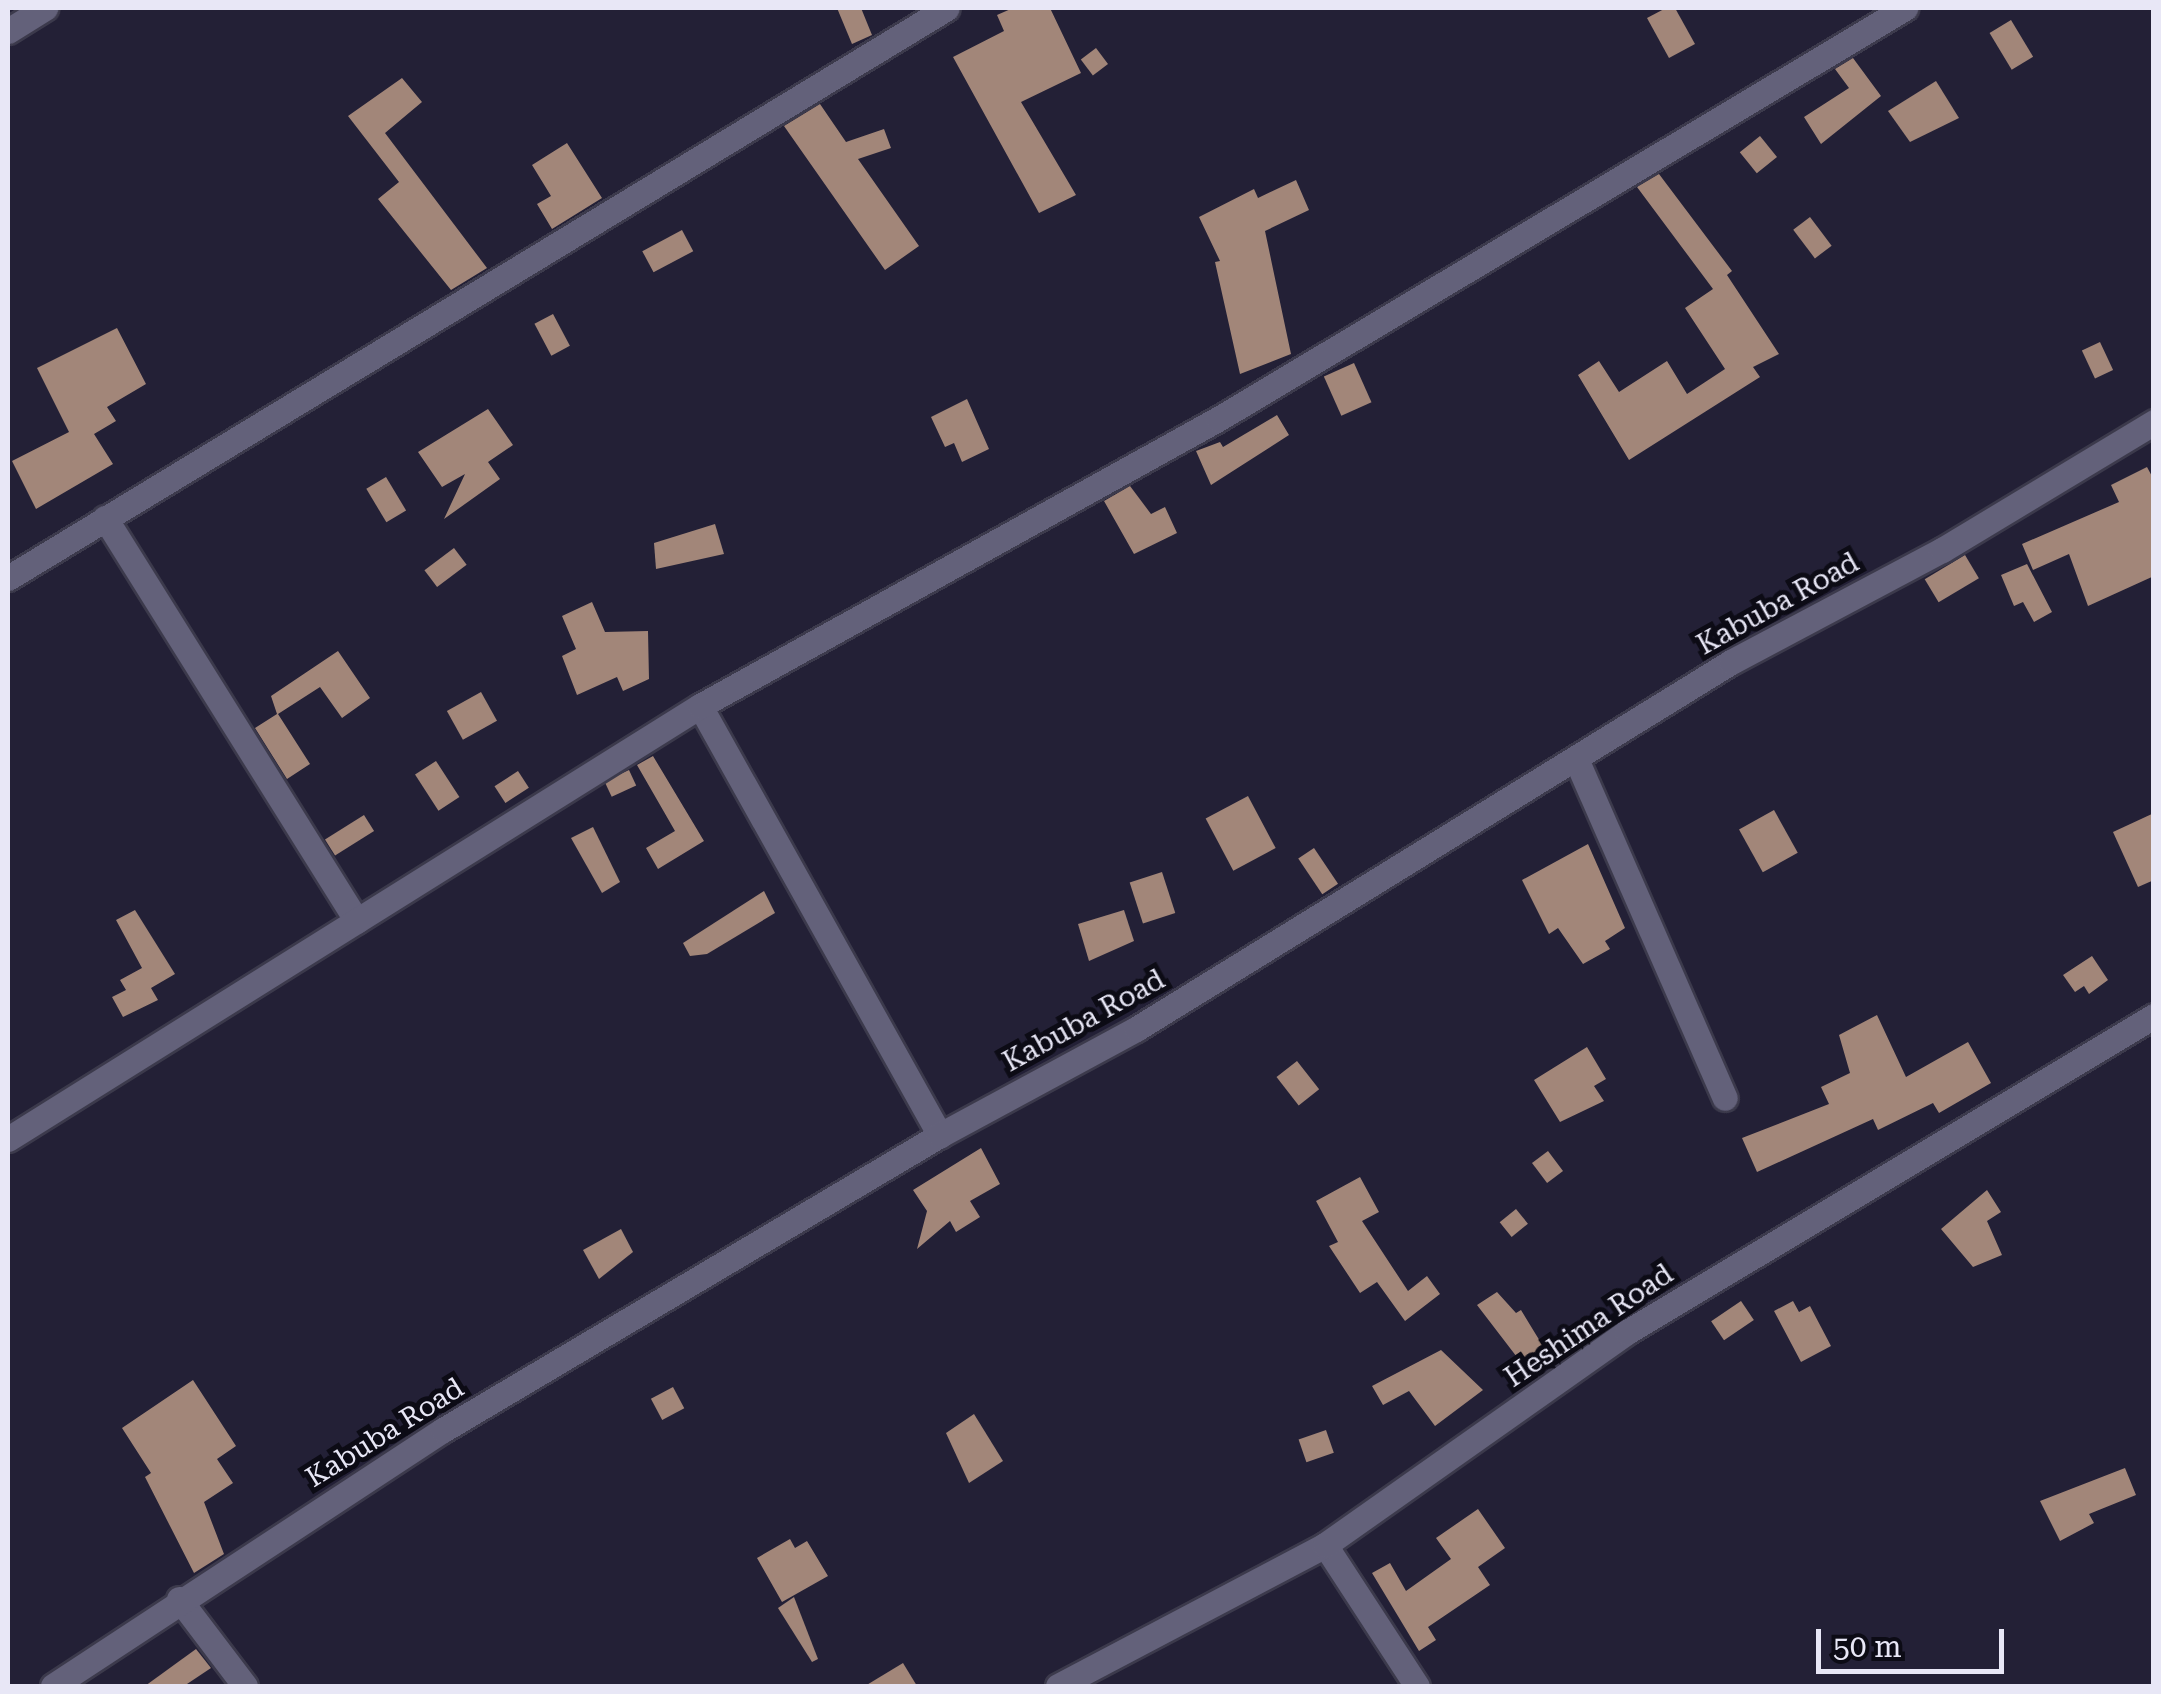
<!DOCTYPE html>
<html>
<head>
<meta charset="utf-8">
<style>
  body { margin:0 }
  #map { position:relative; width:2161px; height:1694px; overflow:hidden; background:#232036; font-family:"Roboto Serif",serif }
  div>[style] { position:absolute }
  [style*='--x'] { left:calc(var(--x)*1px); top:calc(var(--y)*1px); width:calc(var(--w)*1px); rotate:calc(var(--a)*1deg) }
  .building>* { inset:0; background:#a28679; transform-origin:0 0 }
  .roads { filter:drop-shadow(2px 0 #3c3a4c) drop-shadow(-2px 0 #3c3a4c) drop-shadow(0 2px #3c3a4c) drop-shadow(0 -2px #3c3a4c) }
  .minor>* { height:25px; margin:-12.5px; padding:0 12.5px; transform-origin:12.5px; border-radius:12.5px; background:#63617a }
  span { translate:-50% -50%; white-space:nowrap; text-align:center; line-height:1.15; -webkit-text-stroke:10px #0c0b15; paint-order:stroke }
  .street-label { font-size:28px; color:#e8e7f6 }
  .frame { position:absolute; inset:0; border:10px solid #e8e7f6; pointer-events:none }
  .scale { position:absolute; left:1816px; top:1629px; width:188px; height:45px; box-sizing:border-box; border:5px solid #e8e7f6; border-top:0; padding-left:12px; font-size:30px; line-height:35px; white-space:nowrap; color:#e8e7f6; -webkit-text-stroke:8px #0c0b15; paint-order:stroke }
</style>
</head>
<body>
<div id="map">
  <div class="building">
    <i style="clip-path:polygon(837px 8px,861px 8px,872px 35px,852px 44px)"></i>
    <i style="clip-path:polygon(1013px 8px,1050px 8px,1081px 73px,1021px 102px,1076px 195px,1039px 213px,953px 57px,1004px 31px,997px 15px)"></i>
    <i style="clip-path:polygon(1666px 8px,1675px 8px,1695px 44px,1669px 58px,1647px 18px)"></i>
    <i style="left:2011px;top:20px;width:43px;height:25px;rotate:59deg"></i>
    <i style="left:1096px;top:48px;width:20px;height:19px;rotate:53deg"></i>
    <i style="clip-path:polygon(1853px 58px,1881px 96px,1821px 144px,1804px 117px,1849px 88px,1835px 69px)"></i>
    <i style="clip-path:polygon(402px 78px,422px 102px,385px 133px,487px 268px,451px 290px,378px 199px,399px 182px,348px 116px)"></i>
    <i style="clip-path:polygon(1936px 81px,1959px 118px,1910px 142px,1888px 111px)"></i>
    <i style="clip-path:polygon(820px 104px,846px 142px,884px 129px,891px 148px,858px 159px,919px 246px,885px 270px,784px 126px)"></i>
    <i style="left:1760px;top:136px;width:27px;height:26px;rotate:51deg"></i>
    <i style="clip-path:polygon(567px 143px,602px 198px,552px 229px,537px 204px,551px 196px,532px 165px)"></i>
    <i style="clip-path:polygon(1659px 174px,1732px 271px,1727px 275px,1779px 354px,1753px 367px,1760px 377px,1629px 460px,1578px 375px,1599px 361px,1619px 392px,1667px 361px,1687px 394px,1725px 369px,1685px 308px,1713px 289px,1637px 187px)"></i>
    <i style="clip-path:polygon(1296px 180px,1309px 210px,1265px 231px,1291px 354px,1240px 374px,1215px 262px,1220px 261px,1199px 217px,1254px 189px,1258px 198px)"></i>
    <i style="left:1810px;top:217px;width:36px;height:21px;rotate:53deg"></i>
    <i style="left:682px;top:230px;width:24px;height:45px;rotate:62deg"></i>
    <i style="left:553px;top:314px;width:36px;height:21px;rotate:62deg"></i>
    <i style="clip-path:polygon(117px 328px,146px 384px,107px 407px,116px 421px,94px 434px,113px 464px,36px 509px,12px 461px,69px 432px,37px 368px)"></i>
    <i style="left:2100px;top:342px;width:31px;height:20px;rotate:65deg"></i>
    <i style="left:1354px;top:363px;width:43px;height:33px;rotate:66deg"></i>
    <i style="clip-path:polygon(967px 399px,989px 449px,962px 462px,954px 443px,945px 447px,931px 417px)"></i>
    <i style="clip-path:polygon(488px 409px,513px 445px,488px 462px,500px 479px,444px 519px,465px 474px,442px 487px,418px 452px)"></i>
    <i style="clip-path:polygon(1277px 415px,1289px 435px,1211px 485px,1196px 451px,1220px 442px,1223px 447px)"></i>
    <i style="clip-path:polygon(2147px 467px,2154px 480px,2154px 576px,2088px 606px,2069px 554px,2033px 570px,2022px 544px,2119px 502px,2111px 485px)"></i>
    <i style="left:386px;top:477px;width:39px;height:23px;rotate:59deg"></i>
    <i style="clip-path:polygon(1130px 486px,1151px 514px,1165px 507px,1177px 533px,1134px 554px,1104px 501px)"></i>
    <i style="clip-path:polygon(715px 524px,724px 554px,656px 569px,654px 543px)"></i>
    <i style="left:454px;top:548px;width:21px;height:37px;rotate:53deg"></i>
    <i style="left:1965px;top:555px;width:27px;height:47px;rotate:59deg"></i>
    <i style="clip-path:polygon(2027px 564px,2052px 612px,2034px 622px,2023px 602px,2014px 606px,2001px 575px)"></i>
    <i style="clip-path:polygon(592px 602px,605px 632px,648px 631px,649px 679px,623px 691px,617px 677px,577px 695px,562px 656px,576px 649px,562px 616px)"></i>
    <i style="clip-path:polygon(338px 651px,370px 698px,342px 718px,320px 687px,278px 714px,310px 764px,287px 779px,255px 728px,277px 714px,271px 696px)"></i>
    <i style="left:481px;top:692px;width:33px;height:39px;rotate:61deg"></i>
    <i style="clip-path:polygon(653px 756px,704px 841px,658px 869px,646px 848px,675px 831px,637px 765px)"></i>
    <i style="left:436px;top:761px;width:43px;height:25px;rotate:57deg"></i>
    <i style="left:629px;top:770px;width:17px;height:27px;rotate:65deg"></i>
    <i style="left:518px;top:771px;width:20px;height:28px;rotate:57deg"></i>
    <i style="left:1248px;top:796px;width:59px;height:48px;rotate:62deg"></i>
    <i style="left:1774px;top:810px;width:49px;height:40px;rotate:61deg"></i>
    <i style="clip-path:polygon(2154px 813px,2154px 880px,2138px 887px,2113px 832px)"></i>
    <i style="left:364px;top:815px;width:19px;height:46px;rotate:58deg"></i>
    <i style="clip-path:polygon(593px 827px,620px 882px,602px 893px,571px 838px)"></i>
    <i style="clip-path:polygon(1588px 844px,1625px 928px,1605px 941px,1610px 949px,1583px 964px,1558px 928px,1549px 934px,1522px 880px)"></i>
    <i style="left:1314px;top:848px;width:43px;height:19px;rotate:56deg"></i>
    <i style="left:1162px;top:872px;width:43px;height:34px;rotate:72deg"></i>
    <i style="clip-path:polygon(764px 891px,775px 913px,707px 954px,690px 956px,683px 943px)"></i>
    <i style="clip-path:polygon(135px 910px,175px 974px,151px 988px,158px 1000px,123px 1017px,112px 997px,126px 990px,120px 980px,142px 968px,116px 920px)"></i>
    <i style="clip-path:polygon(1124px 910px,1134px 941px,1089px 961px,1078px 924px)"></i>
    <i style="clip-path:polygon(2092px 956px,2108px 980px,2089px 994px,2084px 986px,2075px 992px,2063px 975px)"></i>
    <i style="clip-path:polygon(1877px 1015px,1906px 1077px,1968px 1042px,1991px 1083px,1939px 1113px,1933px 1103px,1878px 1130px,1873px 1119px,1757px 1172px,1742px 1138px,1829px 1104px,1821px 1087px,1850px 1073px,1839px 1035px)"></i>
    <i style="clip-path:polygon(1587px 1047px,1606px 1079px,1594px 1086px,1604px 1101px,1560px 1122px,1534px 1080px)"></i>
    <i style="left:1297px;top:1061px;width:36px;height:26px;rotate:52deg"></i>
    <i style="clip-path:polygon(981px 1148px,1000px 1184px,970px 1201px,980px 1217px,956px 1232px,950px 1221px,917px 1249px,927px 1211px,913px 1190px)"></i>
    <i style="left:1548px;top:1151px;width:25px;height:20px;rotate:53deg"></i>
    <i style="clip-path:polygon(1360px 1177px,1379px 1212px,1362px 1221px,1408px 1291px,1427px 1276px,1440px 1294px,1405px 1321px,1377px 1282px,1360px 1293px,1329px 1246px,1338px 1242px,1316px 1201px)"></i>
    <i style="clip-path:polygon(1987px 1190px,2001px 1212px,1987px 1221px,2002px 1255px,1973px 1267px,1941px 1229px)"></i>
    <i style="left:1516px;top:1209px;width:19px;height:21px;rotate:51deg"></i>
    <i style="clip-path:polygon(621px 1229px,633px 1252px,599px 1279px,583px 1250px)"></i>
    <i style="clip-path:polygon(1497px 1292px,1516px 1313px,1521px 1310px,1546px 1351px,1523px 1365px,1477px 1305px)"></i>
    <i style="left:1741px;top:1301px;width:23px;height:36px;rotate:56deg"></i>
    <i style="clip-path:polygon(1793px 1301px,1799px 1312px,1810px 1306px,1831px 1346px,1801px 1362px,1774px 1311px)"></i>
    <i style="clip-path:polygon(1441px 1350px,1483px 1390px,1435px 1426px,1409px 1391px,1383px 1405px,1372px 1386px)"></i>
    <i style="clip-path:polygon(193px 1380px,236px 1446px,217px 1459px,233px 1483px,204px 1502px,224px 1554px,194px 1573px,145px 1477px,151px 1473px,122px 1428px)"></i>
    <i style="left:673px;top:1387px;width:24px;height:25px;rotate:62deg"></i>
    <i style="clip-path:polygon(974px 1414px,1003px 1461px,969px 1483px,946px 1433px)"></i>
    <i style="left:1326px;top:1430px;width:24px;height:29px;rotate:71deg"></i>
    <i style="clip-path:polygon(2125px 1468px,2136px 1495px,2089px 1514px,2094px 1523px,2060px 1541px,2040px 1501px)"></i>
    <i style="clip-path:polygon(1478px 1509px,1505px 1548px,1478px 1567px,1490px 1585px,1428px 1627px,1436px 1640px,1419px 1651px,1372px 1573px,1390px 1563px,1406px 1591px,1451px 1559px,1436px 1538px)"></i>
    <i style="clip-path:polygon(790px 1539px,795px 1548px,807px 1541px,828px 1576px,782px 1602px,757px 1558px)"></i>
    <i style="clip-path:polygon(794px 1597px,818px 1659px,812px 1662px,778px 1608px)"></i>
    <i style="clip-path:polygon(196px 1649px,211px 1668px,184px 1686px,145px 1686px)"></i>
    <i style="clip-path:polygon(903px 1663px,917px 1686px,865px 1686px)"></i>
  </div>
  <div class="roads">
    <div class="minor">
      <i style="--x:8;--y:31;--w:44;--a:-31.9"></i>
      <i style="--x:105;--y:518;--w:475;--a:58"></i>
      <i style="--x:8;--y:578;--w:1098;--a:-31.26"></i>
      <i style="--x:700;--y:706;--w:492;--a:60.8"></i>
      <i style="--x:1576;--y:759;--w:370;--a:66.3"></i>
      <i style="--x:8;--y:1139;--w:816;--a:-32.04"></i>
      <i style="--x:700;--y:706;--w:592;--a:-28.99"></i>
      <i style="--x:1218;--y:419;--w:801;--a:-30.89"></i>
      <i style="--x:1325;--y:1545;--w:168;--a:56.9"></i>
      <i style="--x:179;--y:1599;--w:109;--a:52.8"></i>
      <i style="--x:53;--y:1686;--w:467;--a:-33.3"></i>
      <i style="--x:443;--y:1430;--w:578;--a:-30.69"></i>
      <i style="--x:940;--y:1135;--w:223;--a:-28.4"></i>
      <i style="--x:1136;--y:1029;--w:699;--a:-31.67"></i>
      <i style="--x:1731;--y:662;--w:239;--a:-28"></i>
      <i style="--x:1942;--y:550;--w:248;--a:-31.1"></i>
      <i style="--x:1058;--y:1686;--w:302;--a:-27.8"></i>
      <i style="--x:1325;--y:1545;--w:370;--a:-35.2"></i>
      <i style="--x:1627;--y:1332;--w:614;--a:-30.95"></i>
    </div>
  </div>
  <div class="street-label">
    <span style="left:1778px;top:604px;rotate:-29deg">Kabuba Road</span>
    <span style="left:1084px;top:1021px;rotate:-29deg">Kabuba Road</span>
    <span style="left:1589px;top:1326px;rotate:-34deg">Heshima Road</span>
    <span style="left:385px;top:1433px;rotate:-32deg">Kabuba Road</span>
  </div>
  <div class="frame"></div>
  <div class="scale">50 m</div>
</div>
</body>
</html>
